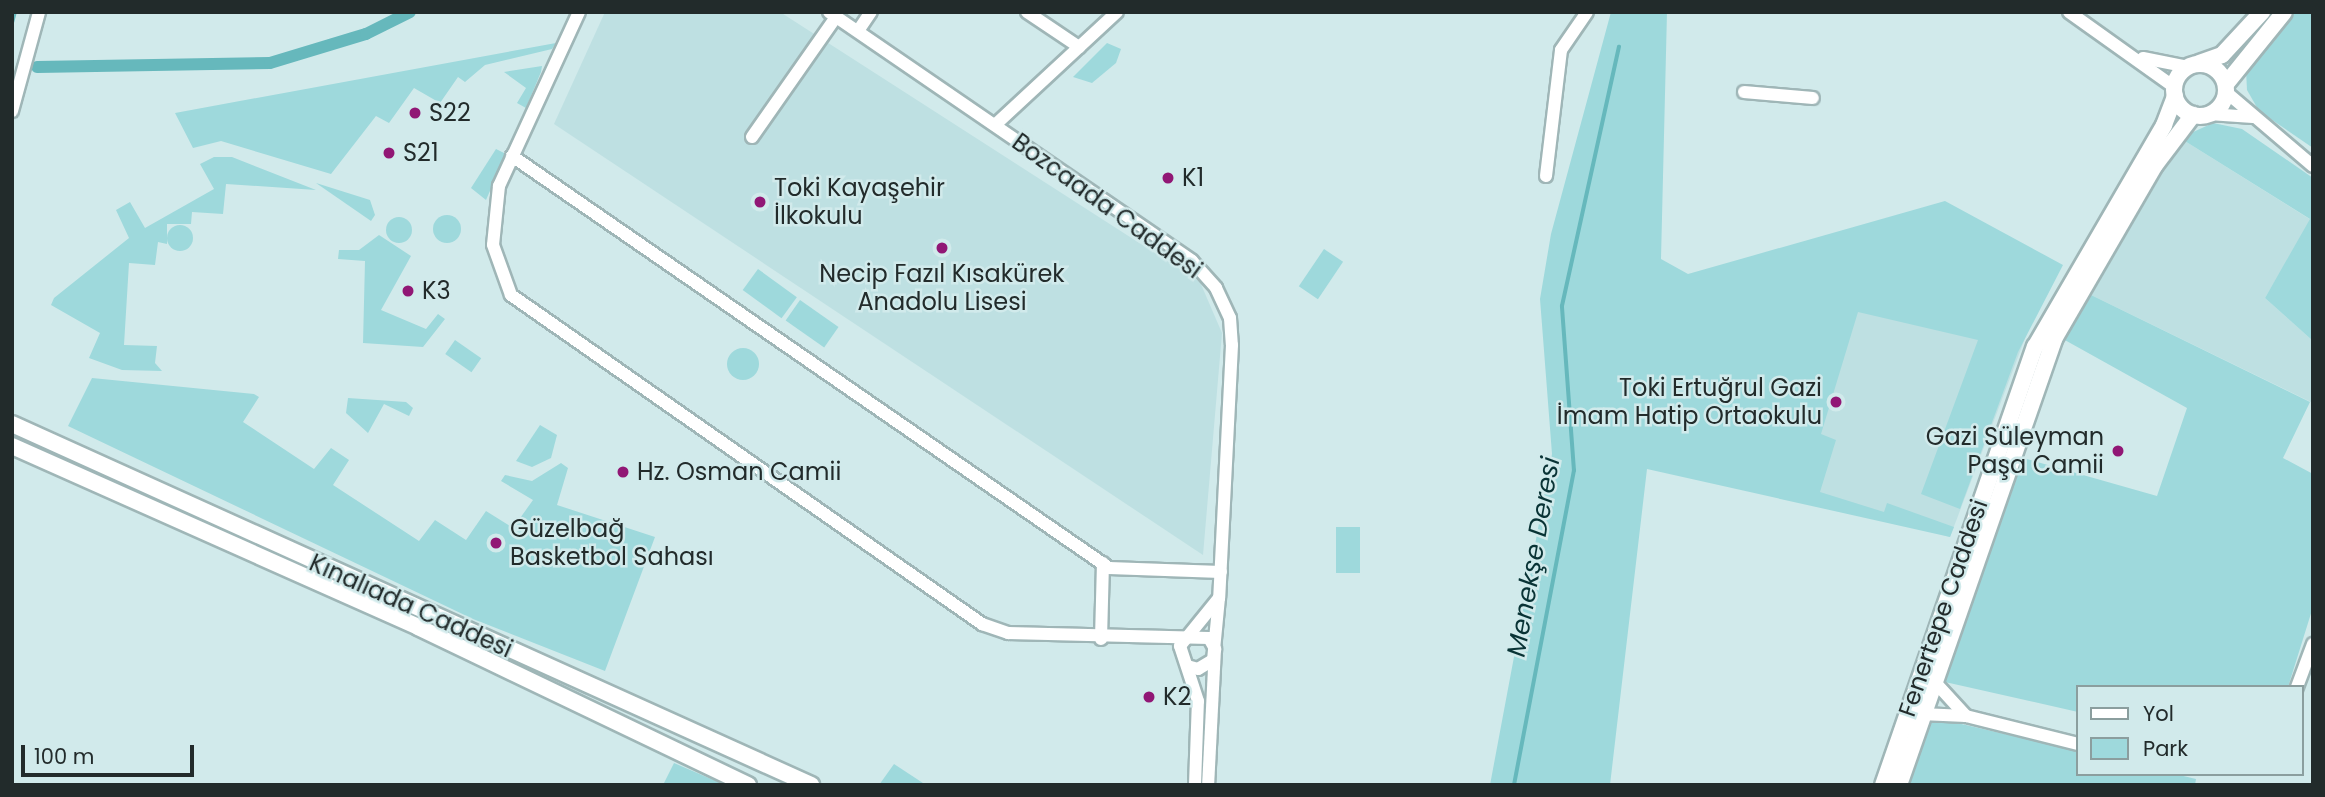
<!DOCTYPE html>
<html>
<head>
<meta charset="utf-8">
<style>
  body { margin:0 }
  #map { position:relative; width:2325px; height:797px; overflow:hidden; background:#d1eaeb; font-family:Poppins,sans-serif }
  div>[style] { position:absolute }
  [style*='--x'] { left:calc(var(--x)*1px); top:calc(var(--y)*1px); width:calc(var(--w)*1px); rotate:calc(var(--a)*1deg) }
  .built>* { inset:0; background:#bee0e2 }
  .green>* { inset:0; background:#9ed9dc; transform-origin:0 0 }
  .round { border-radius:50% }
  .stream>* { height:3.5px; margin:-1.75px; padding:0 1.75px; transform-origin:1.75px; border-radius:1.75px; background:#66b8bc }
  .canal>* { height:12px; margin:-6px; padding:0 6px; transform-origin:6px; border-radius:6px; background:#66b8bc }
  .roads { filter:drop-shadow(2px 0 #9fb6b7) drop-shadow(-2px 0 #9fb6b7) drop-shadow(0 2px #9fb6b7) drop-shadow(0 -2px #9fb6b7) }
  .minor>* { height:12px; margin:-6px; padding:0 6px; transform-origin:6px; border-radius:6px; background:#fff }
  .major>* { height:16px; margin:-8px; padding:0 8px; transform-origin:8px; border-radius:8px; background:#fff }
  .major>.ring { margin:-8px; padding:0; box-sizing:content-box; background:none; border:16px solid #fff; border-radius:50% }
  .dots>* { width:19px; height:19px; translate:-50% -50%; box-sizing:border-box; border:4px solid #d1eaeb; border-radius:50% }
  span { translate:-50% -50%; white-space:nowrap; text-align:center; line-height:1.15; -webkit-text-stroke:5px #d1eaeb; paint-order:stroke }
  .poi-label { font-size:24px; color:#222b2b }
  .left { translate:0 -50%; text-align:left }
  .right { translate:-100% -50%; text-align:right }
  .street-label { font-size:24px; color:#222b2b }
  .water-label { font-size:26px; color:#093335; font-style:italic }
  .frame { position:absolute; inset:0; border:14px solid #222b2b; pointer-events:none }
  .legend { position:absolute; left:2076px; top:685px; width:228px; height:91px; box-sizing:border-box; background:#d1eaeb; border:2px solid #8b9e9e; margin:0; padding:9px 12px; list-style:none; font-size:21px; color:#222b2b }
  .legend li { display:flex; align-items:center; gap:14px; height:35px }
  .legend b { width:35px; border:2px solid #8b9e9e }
  .scale { position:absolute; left:21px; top:745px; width:173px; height:32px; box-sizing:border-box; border:4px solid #222b2b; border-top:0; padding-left:9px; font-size:21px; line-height:24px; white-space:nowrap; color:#222b2b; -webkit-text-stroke:5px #d1eaeb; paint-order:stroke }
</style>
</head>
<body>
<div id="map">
  <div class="built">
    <i style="clip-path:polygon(605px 12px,780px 12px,1200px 282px,1222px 333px,1203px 555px,554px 124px)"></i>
    <i style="clip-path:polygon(2180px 138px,2311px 220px,2265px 298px,2313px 341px,2313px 403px,2089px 294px)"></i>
    <i style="clip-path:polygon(1929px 268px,2030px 325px,1950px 537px,1665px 451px,1680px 373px)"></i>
  </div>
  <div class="green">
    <i style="clip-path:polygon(1611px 12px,1667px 12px,1661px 259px,1688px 274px,1945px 201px,2063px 265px,2018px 352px,1960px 509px,1921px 494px,1978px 340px,1858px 312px,1821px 434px,1836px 440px,1820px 492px,1884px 512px,1887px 503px,1954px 527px,1950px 537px,1647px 469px,1610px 785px,1490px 785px,1552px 454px,1540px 299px,1551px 234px)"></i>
    <i style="clip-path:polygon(2296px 12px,2313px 12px,2313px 148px,2259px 111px,2247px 90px,2246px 70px)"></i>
    <i style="clip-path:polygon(556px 43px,552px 49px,485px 65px,465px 82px,458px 77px,440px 103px,414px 88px,389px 123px,376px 116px,331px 174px,221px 141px,193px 148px,175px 113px)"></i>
    <i style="clip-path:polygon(1107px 43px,1121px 49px,1116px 63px,1092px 83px,1073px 77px)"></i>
    <i style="clip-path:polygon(542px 66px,541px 72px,526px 108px,517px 103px,526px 88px,504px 72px)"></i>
    <i style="clip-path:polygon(2213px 123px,2242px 129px,2313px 178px,2313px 341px,2265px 298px,2310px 219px,2180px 138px)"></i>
    <i style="clip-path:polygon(496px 149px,506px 154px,486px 200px,471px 188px)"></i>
    <i style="clip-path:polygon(214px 157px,232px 157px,316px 190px,226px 184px,223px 214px,192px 212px,191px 224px,167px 224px,167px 244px,158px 242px,155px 265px,129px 263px,124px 345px,157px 346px,155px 363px,162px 371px,122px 370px,89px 358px,100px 333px,51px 305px,54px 298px,129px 238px,116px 210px,130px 202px,145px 228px,214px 189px,200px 164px)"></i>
    <i style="clip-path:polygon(316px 183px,370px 200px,375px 215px,371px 221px)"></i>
    <i class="round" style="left:433px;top:215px;width:28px;height:28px"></i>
    <i class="round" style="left:386px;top:217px;width:26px;height:26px"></i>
    <i class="round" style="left:167px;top:225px;width:26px;height:26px"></i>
    <i style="clip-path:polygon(379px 235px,411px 256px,381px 310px,426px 329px,438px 314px,445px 319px,423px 347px,363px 343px,365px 261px,338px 259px,339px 250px,359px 250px)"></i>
    <i style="left:1324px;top:249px;width:23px;height:45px;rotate:34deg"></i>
    <i style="left:758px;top:269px;width:48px;height:26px;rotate:36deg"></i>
    <i style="clip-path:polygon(2089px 294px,2310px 402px,2283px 458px,2313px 474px,2313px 607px,2288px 687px,2078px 687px,2078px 712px,1945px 682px,2023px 458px,2157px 496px,2187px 408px,2063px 339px)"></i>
    <i style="left:800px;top:300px;width:47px;height:25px;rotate:35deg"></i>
    <i style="left:455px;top:340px;width:32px;height:17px;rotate:35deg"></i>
    <i class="round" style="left:727px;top:348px;width:32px;height:32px"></i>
    <i style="clip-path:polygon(92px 378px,254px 394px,259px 397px,243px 422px,314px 469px,331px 448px,349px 460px,333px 485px,419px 541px,435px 520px,466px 540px,486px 511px,513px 528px,533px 500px,501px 481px,505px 475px,532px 481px,561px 463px,568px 468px,557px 505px,655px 537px,605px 671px,473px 619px,68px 426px)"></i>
    <i style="clip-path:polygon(348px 398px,406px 402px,413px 408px,409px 416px,384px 404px,368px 433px,346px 413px)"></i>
    <i style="clip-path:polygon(540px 425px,557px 435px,551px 458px,532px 467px,516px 461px)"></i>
    <i style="left:1336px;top:527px;width:24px;height:46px"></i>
    <i style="clip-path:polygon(1931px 717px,2078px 751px,2078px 774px,2175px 774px,2196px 779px,2195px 785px,1908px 785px)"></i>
    <i style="clip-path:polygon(674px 763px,725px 785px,663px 785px)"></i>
    <i style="clip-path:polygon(894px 764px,926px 785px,879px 785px)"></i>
  </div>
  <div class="stream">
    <i style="--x:12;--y:23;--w:11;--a:-75"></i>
    <i style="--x:1514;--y:785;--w:320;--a:-79.2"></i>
    <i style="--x:1574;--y:471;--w:165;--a:-94.2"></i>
    <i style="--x:1562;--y:306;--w:265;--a:-77.6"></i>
  </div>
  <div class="canal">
    <i style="--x:37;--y:67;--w:233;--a:-1"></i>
    <i style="--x:270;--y:63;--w:100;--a:-16.8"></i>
    <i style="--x:366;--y:34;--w:49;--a:-26.6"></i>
  </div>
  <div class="roads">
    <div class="minor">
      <i style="--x:579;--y:12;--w:192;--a:114.7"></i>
      <i style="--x:499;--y:186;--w:59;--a:95.8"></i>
      <i style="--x:493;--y:245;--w:53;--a:70.2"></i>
      <i style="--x:511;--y:295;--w:575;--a:34.93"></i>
      <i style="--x:982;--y:624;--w:28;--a:19"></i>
      <i style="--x:1008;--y:633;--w:201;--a:1.4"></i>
      <i style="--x:1209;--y:638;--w:13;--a:61"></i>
      <i style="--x:1215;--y:649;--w:136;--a:92.9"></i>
      <i style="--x:829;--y:12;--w:440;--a:34.4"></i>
      <i style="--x:1192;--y:261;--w:36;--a:48"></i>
      <i style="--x:1216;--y:288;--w:33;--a:65"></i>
      <i style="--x:1230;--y:318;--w:27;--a:86"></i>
      <i style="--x:1232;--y:345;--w:253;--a:92.9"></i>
      <i style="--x:1219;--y:598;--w:62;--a:95.5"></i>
      <i style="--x:1213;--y:660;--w:17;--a:149"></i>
      <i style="--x:1198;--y:669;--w:11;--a:-165"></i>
      <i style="--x:1027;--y:12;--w:63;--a:33.9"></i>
      <i style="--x:2069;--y:12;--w:129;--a:35.5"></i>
      <i style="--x:858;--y:31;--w:23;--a:-56"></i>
      <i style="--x:2143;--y:58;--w:47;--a:11.1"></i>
      <i style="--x:1744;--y:92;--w:69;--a:5"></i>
      <i style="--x:2226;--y:92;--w:114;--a:40.4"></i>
      <i style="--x:12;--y:111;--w:103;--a:-74.7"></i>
      <i style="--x:2209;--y:114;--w:44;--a:3.9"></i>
      <i style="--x:995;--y:125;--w:166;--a:-42.8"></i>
      <i style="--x:752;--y:137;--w:146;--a:-55"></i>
      <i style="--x:512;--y:156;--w:725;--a:34.61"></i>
      <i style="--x:1109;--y:568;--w:112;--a:2"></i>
      <i style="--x:1546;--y:176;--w:127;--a:-83.2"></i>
      <i style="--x:1561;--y:50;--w:46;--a:-55.6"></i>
      <i style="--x:1101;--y:639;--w:76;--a:-88.5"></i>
      <i style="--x:1933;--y:680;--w:49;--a:47.5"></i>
      <i style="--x:2297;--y:687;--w:46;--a:-69.6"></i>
      <i style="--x:1921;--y:714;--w:45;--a:2.5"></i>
      <i style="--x:1966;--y:716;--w:115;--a:14"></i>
      <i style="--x:1195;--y:785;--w:84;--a:-88"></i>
      <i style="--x:1198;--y:701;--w:58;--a:-108.1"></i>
      <i style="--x:1180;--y:646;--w:62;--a:-50.9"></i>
    </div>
    <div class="major">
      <i style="--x:2199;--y:63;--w:24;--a:-19"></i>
      <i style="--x:2222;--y:55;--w:59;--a:-47.1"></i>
      <i class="ring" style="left:2174px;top:64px;width:36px;height:36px"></i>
      <i style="--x:2226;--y:84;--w:92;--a:-51.1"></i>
      <i style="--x:12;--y:424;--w:877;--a:24.31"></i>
      <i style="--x:12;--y:446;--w:445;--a:24"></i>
      <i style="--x:418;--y:627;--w:366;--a:25.6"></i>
      <i style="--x:1883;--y:785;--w:464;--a:-70.9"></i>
      <i style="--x:2035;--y:347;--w:257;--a:-59.8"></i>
      <i style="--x:2164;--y:125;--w:31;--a:-69"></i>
      <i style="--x:1899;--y:785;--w:472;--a:-70.8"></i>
      <i style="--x:2054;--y:339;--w:201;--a:-59.9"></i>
      <i style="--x:2155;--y:165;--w:63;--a:-52.8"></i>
    </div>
  </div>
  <div class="dots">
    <i style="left:415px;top:113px;background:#911775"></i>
    <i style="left:389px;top:153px;background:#911775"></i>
    <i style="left:1168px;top:178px;background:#911775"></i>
    <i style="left:760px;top:202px;background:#911775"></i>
    <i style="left:942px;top:248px;background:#911775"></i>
    <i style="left:408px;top:291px;background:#911775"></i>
    <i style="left:1836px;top:402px;background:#911775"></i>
    <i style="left:2118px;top:451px;background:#911775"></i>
    <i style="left:623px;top:472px;background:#911775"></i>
    <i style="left:496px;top:543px;background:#911775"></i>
    <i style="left:1149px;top:697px;background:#911775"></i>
  </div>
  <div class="poi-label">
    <span class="left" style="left:429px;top:113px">S22</span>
    <span class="left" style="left:403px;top:153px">S21</span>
    <span class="left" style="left:1182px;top:178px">K1</span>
    <span class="left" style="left:774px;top:202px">Toki Kayaşehir<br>İlkokulu</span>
    <span style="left:942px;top:288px">Necip Fazıl Kısakürek<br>Anadolu Lisesi</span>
    <span class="left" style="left:422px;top:291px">K3</span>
    <span class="right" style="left:1822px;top:402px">Toki Ertuğrul Gazi<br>İmam Hatip Ortaokulu</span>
    <span class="right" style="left:2104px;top:451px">Gazi Süleyman<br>Paşa Camii</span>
    <span class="left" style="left:637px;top:472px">Hz. Osman Camii</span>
    <span class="left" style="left:510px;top:543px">Güzelbağ<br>Basketbol Sahası</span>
    <span class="left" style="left:1163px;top:697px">K2</span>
  </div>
  <div class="street-label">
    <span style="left:1107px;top:206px;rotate:36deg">Bozcaada Caddesi</span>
    <span style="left:411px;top:606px;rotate:24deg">Kınalıada Caddesi</span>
    <span style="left:1943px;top:608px;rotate:-71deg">Fenertepe Caddesi</span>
  </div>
  <div class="water-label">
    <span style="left:1534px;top:557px;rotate:-80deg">Menekşe Deresi</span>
  </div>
  <div class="frame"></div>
  <ul class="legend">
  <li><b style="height:9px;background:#fff"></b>Yol</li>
  <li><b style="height:19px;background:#9ed9dc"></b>Park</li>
  </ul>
  <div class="scale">100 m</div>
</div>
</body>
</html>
